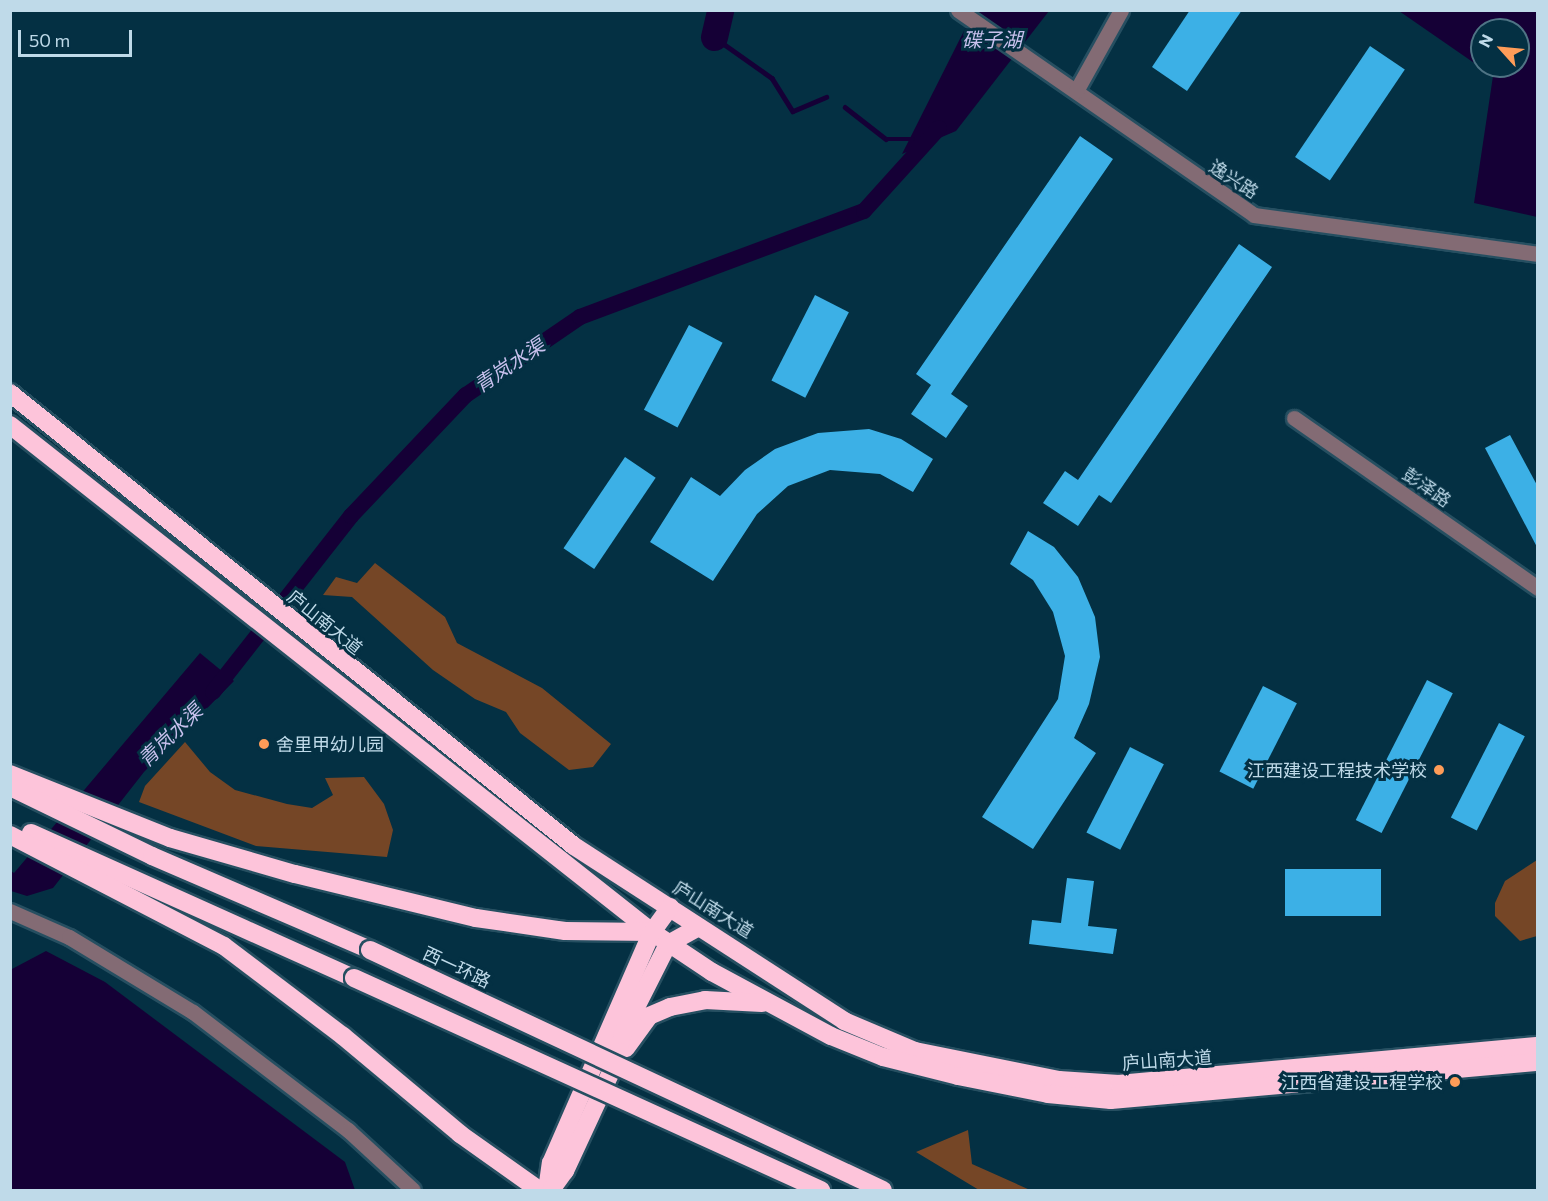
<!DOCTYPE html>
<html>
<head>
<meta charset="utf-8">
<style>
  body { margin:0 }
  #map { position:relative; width:1548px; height:1201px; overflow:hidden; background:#043043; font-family:Commissioner,"Noto Sans SC",sans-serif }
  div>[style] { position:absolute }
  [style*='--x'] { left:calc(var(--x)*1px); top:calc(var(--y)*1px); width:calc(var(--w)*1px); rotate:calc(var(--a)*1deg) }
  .green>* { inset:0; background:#754626 }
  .water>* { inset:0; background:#150036 }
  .stream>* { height:4.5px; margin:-2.25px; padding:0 2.25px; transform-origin:2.25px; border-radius:2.25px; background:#150036 }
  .canal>* { height:16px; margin:-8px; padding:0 8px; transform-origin:8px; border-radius:8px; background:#150036 }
  .river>* { height:27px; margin:-13.5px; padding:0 13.5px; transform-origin:13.5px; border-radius:13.5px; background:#150036 }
  .building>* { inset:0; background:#3cb0e6; transform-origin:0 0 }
  .roads { filter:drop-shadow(2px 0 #264f61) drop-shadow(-2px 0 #264f61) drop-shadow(0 2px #264f61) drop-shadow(0 -2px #264f61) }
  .minor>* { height:15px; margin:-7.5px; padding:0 7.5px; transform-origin:7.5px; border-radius:7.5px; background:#836b74 }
  .highway>* { height:18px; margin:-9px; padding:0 9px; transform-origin:9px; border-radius:9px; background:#fdc4da }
  .bridges { filter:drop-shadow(2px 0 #264f61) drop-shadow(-2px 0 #264f61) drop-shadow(0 2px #264f61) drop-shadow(0 -2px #264f61) }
  .highway-bridge>* { height:18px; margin:-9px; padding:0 9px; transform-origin:9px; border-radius:9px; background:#fdc4da }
  .dots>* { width:16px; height:16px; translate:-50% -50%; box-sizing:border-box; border:3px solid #043043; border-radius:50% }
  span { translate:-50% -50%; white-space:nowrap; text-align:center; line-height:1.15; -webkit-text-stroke:6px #043043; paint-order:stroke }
  .street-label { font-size:18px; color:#bfdae9 }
  .poi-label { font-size:18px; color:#bfdae9 }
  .left { translate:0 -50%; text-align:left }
  .right { translate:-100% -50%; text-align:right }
  .water-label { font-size:20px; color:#c8c0ed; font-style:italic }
  .frame { position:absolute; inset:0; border:12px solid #bfdae9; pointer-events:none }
  .north { position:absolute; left:1470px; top:18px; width:60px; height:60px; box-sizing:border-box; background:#043043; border:2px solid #4f7485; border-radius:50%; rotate:297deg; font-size:16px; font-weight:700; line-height:24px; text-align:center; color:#bfdae9 }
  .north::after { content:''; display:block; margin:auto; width:21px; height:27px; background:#fe9c58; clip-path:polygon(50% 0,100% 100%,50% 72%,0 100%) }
  .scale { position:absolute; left:18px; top:30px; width:114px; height:27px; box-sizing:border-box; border:3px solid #bfdae9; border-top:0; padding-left:8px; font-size:18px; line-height:21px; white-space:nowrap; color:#bfdae9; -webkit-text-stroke:4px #043043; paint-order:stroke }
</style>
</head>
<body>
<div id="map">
  <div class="green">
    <i style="clip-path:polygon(375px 563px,445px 617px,457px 643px,542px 688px,611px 744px,593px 767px,569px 770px,520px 733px,506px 712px,475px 699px,433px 670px,352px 597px,323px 595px,336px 577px,357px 583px)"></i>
    <i style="clip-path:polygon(185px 742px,210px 772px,235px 790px,287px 804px,312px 808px,333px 795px,325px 778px,364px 777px,384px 804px,393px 830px,387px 857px,256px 846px,139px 802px,145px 786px)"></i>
    <i style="clip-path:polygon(1537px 860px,1537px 936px,1520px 941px,1495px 916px,1495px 903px,1505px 881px)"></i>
    <i style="clip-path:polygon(968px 1130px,972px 1164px,1030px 1190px,979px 1190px,916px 1152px)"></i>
  </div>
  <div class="water">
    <i style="clip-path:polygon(974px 11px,1049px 11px,956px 131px,902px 154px)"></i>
    <i style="clip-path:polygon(evenodd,1399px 11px,1537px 11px,1537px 217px,1474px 203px,1493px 76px,1399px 11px,1482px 30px,1518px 30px,1518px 66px,1482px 66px,1482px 30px)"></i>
    <i style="clip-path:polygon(200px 653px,234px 681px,144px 772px,53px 888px,27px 896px,11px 891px,11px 871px,14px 873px)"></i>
    <i style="clip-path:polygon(46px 951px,105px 982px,345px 1162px,355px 1190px,11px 1190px,12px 969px)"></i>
  </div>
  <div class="stream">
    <i style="--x:714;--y:37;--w:71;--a:35.3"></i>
    <i style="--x:772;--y:78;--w:39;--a:58"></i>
    <i style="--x:793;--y:111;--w:36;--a:-23"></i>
    <i style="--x:845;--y:107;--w:52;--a:38"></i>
    <i style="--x:886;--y:139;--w:27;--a:0"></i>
  </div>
  <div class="canal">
    <i style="--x:213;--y:692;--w:224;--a:-51.9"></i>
    <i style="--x:351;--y:516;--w:167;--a:-46.5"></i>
    <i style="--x:466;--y:395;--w:138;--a:-34.4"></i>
    <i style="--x:580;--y:317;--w:303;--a:-20.5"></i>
    <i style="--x:864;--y:211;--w:112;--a:-47.9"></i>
  </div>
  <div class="river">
    <i style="--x:714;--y:37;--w:28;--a:-77"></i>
  </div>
  <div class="building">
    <i style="clip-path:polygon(1190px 10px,1242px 10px,1187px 91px,1152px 67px)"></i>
    <i style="left:1370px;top:46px;width:42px;height:134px;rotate:34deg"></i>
    <i style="clip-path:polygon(1080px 136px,1113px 159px,951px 394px,968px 406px,946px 438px,911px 414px,931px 385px,916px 374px)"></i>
    <i style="clip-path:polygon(1239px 244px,1272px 267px,1111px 503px,1099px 495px,1078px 526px,1043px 503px,1065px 471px,1078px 480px)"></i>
    <i style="left:815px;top:295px;width:38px;height:96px;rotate:27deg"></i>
    <i style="left:689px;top:325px;width:38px;height:96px;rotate:28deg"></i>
    <i style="clip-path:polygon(869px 429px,901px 439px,933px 459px,913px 492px,880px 474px,830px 470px,788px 486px,757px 514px,713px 581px,650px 542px,691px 477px,720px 496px,745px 470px,775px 449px,818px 433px)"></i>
    <i style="clip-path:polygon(1510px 435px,1538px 487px,1538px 549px,1485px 448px)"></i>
    <i style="left:625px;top:457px;width:37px;height:110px;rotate:34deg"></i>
    <i style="clip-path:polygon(1028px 531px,1054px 547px,1078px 577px,1095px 617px,1100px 657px,1089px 704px,1074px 738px,1096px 753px,1033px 849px,982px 817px,1058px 699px,1065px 656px,1053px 612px,1033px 580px,1010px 564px)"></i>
    <i style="left:1427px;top:680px;width:29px;height:157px;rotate:27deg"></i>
    <i style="left:1263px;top:686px;width:38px;height:96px;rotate:27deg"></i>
    <i style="left:1499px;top:723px;width:29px;height:106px;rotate:27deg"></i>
    <i style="left:1130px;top:747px;width:38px;height:96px;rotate:27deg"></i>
    <i style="left:1285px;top:869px;width:96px;height:47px"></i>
    <i style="clip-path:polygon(1067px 878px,1094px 881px,1088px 926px,1117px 929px,1113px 954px,1029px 944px,1032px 920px,1061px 923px)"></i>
  </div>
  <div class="roads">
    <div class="minor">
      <i style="--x:958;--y:10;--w:360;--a:34.7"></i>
      <i style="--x:1254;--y:215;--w:287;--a:7.8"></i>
      <i style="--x:1076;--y:91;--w:93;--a:-60.9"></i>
      <i style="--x:1294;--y:418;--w:297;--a:34.9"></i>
      <i style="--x:10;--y:911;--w:64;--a:23.8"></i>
      <i style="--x:69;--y:937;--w:145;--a:31.2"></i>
      <i style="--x:193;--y:1012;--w:195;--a:37.3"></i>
      <i style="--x:348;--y:1130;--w:88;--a:42.7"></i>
    </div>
    <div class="highway">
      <i style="--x:10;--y:393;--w:723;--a:38.77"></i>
      <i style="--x:574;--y:846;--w:322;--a:32.9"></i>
      <i style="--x:844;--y:1021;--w:77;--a:22.9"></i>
      <i style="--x:915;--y:1051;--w:147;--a:11.4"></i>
      <i style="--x:1059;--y:1080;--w:60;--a:3.8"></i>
      <i style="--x:1119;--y:1084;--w:421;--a:-5.2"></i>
      <i style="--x:10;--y:425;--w:818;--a:38.3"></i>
      <i style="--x:652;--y:932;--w:72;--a:33.7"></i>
      <i style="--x:712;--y:972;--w:135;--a:28.3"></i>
      <i style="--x:831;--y:1036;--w:56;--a:22"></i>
      <i style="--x:883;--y:1057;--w:77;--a:14.2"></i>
      <i style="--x:958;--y:1076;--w:92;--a:11.3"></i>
      <i style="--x:1048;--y:1094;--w:63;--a:5.4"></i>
      <i style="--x:1111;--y:1100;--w:429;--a:-5.1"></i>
      <i style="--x:10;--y:774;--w:172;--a:21.8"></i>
      <i style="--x:170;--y:838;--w:130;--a:16.1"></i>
      <i style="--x:295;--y:874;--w:186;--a:13.7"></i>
      <i style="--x:476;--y:918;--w:90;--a:8.3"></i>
      <i style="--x:565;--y:931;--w:87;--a:0.7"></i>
      <i style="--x:10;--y:787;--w:158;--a:25.9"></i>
      <i style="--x:152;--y:856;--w:237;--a:23.3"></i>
      <i style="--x:31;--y:833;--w:354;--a:24.2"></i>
      <i style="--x:10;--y:835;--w:241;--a:27.4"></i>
      <i style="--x:224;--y:946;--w:149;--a:37.1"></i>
      <i style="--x:343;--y:1036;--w:153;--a:39.9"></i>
      <i style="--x:460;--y:1134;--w:97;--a:35.3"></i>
      <i style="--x:626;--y:1048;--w:39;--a:-54"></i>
      <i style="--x:649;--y:1016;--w:23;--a:-23"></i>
      <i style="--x:670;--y:1007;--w:36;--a:-11"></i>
      <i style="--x:705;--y:1000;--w:57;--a:3"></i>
      <i style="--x:547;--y:1190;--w:27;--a:-82"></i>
      <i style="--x:551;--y:1163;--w:252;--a:-66.4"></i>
      <i style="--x:652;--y:932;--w:31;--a:-54"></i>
      <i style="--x:551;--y:1190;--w:24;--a:-54"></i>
      <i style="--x:565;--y:1171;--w:121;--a:-65.1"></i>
      <i style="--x:616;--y:1061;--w:27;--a:-77"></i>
      <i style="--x:622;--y:1035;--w:102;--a:-63.2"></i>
      <i style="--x:668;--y:944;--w:35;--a:-29"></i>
    </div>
  </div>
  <div class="bridges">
    <div class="highway-bridge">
      <i style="--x:370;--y:950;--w:566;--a:25.07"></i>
      <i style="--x:354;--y:978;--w:513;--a:24.42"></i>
    </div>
  </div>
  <div class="dots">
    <i style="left:264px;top:744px;background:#fe9c58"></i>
    <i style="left:1439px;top:770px;background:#fe9c58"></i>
    <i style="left:1455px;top:1082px;background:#fe9c58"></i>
  </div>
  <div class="street-label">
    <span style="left:1234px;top:179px;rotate:33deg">逸兴路</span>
    <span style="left:1427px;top:487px;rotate:35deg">彭泽路</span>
    <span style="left:325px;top:622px;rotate:39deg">庐山南大道</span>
    <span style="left:713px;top:909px;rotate:32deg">庐山南大道</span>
    <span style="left:457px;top:967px;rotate:25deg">西一环路</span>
    <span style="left:1167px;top:1060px;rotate:-4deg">庐山南大道</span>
  </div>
  <div class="poi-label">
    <span class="left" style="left:276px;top:744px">舍里甲幼儿园</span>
    <span class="right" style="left:1427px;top:770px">江西建设工程技术学校</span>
    <span class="right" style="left:1443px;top:1082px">江西省建设工程学校</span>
  </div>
  <div class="water-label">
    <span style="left:992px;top:39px">碟子湖</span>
    <span style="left:509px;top:365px;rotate:-34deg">青岚水渠</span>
    <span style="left:170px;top:735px;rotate:-44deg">青岚水渠</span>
  </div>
  <div class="frame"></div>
  <div class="north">N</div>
  <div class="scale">50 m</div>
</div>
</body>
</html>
